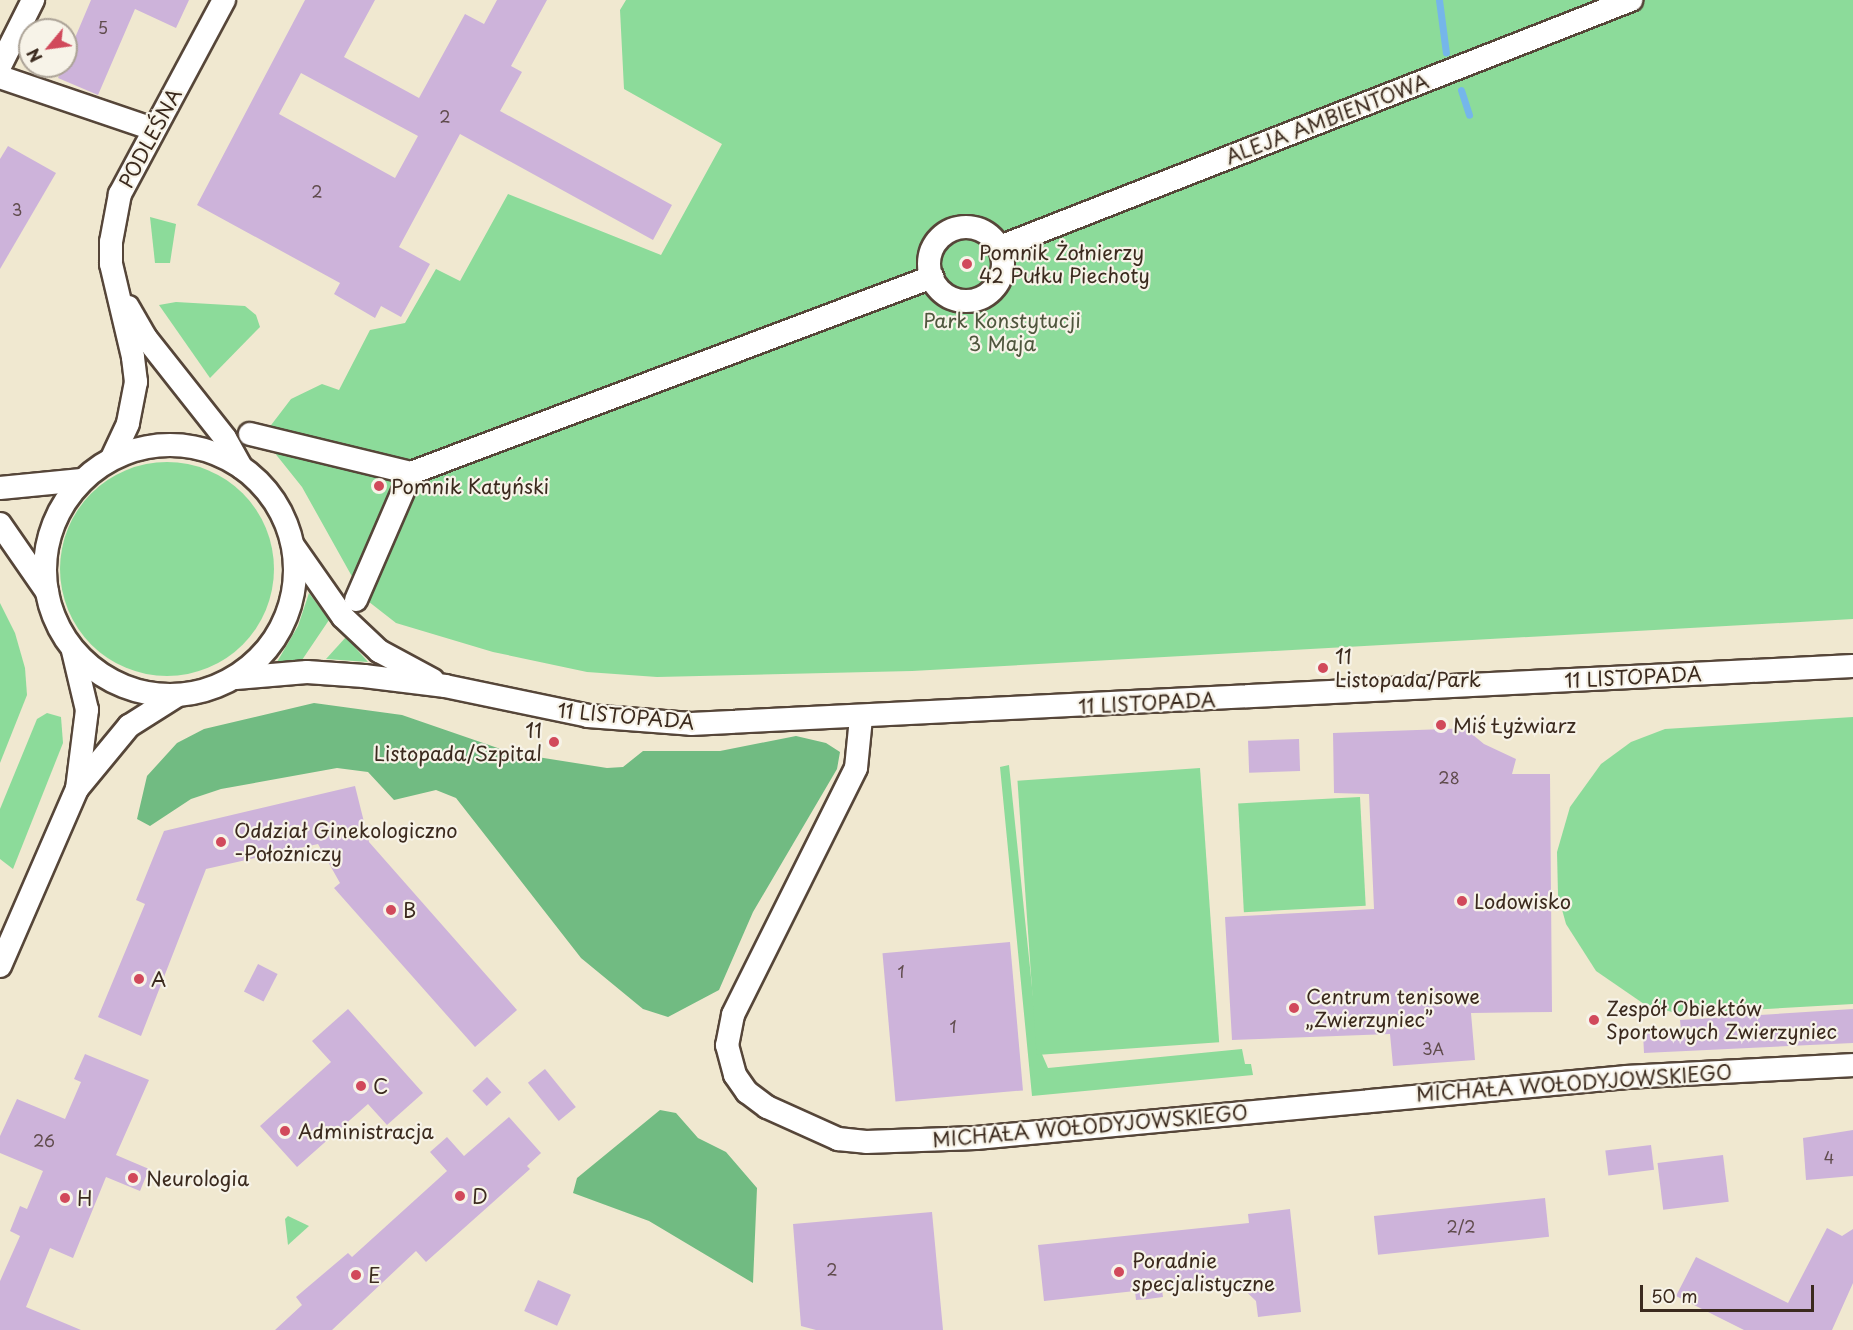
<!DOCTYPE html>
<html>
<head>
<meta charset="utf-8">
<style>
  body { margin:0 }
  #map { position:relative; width:1853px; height:1330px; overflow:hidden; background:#f0e8d0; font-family:"Playpen Sans",sans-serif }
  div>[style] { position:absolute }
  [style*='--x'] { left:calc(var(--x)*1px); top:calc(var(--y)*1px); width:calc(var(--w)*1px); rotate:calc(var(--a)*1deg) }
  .green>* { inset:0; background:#8cdb9a; transform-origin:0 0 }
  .round { border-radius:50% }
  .forest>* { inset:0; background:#71bb82 }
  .stream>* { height:7px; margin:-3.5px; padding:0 3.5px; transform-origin:3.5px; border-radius:3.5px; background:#75b6ea }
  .building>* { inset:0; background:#cdb3da; transform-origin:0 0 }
  .roads { filter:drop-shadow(2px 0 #564639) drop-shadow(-2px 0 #564639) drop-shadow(0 2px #564639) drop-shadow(0 -2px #564639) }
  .minor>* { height:22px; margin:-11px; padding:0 11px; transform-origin:11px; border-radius:11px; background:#fff }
  .minor>.ring { margin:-11px; padding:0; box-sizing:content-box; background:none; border:22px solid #fff; border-radius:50% }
  .dots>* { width:16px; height:16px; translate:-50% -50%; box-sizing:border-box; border:3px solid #f7f3e8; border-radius:50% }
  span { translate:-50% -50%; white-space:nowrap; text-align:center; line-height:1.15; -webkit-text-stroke:4.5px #f7f3e8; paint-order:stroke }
  .number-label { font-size:16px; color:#604c4d }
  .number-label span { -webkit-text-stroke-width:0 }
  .street-label { font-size:20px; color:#3b2a1e }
  .poi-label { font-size:20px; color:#3b2a1e }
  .left { translate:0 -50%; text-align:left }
  .right { translate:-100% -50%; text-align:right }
  .park-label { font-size:20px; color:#4f563d }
  .north { position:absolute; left:18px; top:18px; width:60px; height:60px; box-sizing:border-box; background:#f7f3e8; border:2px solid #aca397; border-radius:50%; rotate:241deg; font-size:16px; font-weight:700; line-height:24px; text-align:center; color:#3b2a1e }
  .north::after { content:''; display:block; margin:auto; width:21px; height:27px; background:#d1495b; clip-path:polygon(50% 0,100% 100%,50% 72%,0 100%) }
  .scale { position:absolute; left:1640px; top:1285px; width:174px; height:27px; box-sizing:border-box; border:3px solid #3b2a1e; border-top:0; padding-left:8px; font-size:18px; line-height:21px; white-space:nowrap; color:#3b2a1e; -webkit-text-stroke:4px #f7f3e8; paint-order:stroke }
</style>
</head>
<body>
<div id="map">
  <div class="green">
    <i style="clip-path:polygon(626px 0,1853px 0,1853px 619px,912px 671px,657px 677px,587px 672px,493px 652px,396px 623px,364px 598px,302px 487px,262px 437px,291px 399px,322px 384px,339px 390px,370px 330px,405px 323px,436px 269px,460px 281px,508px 194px,661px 255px,722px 144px,624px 89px,620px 10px)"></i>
    <i style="clip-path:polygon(150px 217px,176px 224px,170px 263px,155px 263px)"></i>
    <i style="clip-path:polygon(176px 302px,245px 306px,256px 315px,260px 327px,210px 378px,159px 305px)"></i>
    <i class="round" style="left:60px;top:462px;width:214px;height:214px"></i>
    <i style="clip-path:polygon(309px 593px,329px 620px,302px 660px,277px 662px,298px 626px)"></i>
    <i style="clip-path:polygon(0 603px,15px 633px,25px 668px,27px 695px,0 763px)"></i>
    <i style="clip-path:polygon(346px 637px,368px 662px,326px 659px)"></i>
    <i style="clip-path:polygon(47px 713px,61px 717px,63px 743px,13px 869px,0 859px,0 809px,37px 719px)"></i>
    <i style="clip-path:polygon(1853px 717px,1853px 1004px,1679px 1014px,1644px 1004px,1596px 971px,1566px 924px,1558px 895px,1557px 852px,1570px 807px,1601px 764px,1631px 742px,1665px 729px)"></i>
    <i style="clip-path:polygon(1009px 765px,1038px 1045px,1048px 1068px,1242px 1049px,1245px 1064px,1251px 1064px,1253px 1075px,1032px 1096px,1000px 767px)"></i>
    <i style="left:1200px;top:768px;width:275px;height:183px;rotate:86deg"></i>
    <i style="left:1360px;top:797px;width:109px;height:122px;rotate:87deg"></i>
    <i style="clip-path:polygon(288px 1216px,309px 1226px,288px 1245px,285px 1219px)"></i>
  </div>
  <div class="forest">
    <i style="clip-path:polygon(314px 703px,402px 715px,512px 753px,607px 768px,623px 767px,643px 751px,720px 751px,796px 736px,826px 743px,840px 752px,837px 769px,753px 912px,719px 990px,668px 1017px,643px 1009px,581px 958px,456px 798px,436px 790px,394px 800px,368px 772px,337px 768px,221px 789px,191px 799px,150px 826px,137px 819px,147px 776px,177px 743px,204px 729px)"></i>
    <i style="clip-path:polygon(660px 1110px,676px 1113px,698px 1138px,726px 1152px,757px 1188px,753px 1283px,649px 1221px,573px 1193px,577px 1178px)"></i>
  </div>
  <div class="stream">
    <i style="--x:1439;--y:0;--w:53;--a:82.5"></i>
    <i style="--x:1461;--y:90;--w:26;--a:72"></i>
  </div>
  <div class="building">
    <i style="clip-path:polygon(91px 0,189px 0,176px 28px,135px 9px,98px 95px,58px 78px)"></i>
    <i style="clip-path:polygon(evenodd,305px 0,375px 0,344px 57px,419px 98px,465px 14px,484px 24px,497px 0,547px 0,511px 66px,522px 72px,500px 111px,672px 205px,653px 240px,460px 134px,399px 247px,430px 264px,401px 317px,381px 306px,375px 318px,334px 294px,340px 283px,197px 205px,305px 0,301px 73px,418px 136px,395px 178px,279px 114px,301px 73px)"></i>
    <i style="clip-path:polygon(8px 146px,56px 173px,0 269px,0 159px)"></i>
    <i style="clip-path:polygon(1473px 728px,1473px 735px,1484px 744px,1516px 759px,1512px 774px,1550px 774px,1552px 1012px,1471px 1013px,1475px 1060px,1393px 1066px,1390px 1034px,1232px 1040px,1225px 917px,1374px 909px,1369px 794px,1334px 793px,1333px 733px)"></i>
    <i style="left:1299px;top:739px;width:32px;height:51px;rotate:88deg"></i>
    <i style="clip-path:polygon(355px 786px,369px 842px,517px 1010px,475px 1047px,334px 888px,340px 883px,318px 844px,206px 869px,141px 1036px,98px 1017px,145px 904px,136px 900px,164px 831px)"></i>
    <i style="left:1010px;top:942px;width:149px;height:128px;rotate:85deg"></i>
    <i style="left:258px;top:964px;width:22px;height:31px;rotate:27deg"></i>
    <i style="clip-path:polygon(348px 1009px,423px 1093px,387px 1125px,368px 1104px,297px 1167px,260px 1126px,331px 1062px,312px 1041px)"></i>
    <i style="clip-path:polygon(1853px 1009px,1853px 1043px,1644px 1053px,1643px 1033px,1681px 1030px,1680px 1020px)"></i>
    <i style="clip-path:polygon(85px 1054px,149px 1080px,116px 1155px,149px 1169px,140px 1191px,106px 1177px,73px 1258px,50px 1248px,26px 1307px,81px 1330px,0 1330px,0 1281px,20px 1236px,10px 1231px,20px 1206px,27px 1209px,43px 1171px,0 1153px,0 1136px,17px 1099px,65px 1119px,81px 1082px,74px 1079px)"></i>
    <i style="left:545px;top:1069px;width:49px;height:22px;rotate:51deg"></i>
    <i style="left:487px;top:1077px;width:21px;height:20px;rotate:47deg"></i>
    <i style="clip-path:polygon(509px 1117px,541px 1153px,527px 1166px,530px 1169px,426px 1262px,416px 1251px,332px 1330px,275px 1330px,302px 1305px,296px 1297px,348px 1253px,352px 1257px,447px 1171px,430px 1152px,447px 1137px,464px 1156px)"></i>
    <i style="clip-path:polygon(1853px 1130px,1853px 1176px,1806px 1180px,1803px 1138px)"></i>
    <i style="left:1651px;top:1145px;width:25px;height:46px;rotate:83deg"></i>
    <i style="left:1723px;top:1155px;width:47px;height:66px;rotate:83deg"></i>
    <i style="left:1545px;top:1198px;width:39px;height:172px;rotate:84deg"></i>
    <i style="clip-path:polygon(1290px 1209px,1301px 1312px,1258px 1317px,1256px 1301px,1236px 1282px,1162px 1290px,1163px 1297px,1148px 1299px,1136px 1300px,1135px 1291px,1044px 1301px,1038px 1245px,1249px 1223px,1248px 1214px)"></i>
    <i style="clip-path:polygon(932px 1212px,943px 1330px,816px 1330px,801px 1326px,793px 1224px)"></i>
    <i style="clip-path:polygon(1827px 1228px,1842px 1236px,1853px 1229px,1853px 1283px,1832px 1330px,1744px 1330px,1676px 1296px,1696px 1257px,1788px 1303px)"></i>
    <i style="left:538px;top:1280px;width:36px;height:34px;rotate:24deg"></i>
  </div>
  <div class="roads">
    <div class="minor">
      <i style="--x:0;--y:66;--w:74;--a:-63.4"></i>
      <i style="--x:0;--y:77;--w:162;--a:18.8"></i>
      <i class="ring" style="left:929px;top:227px;width:52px;height:52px"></i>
      <i style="--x:1000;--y:247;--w:678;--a:-21.38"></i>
      <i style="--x:128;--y:307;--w:36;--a:60"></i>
      <i style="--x:146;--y:338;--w:127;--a:51.7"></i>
      <i style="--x:225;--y:438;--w:33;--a:61"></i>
      <i style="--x:250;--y:434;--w:166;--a:13.6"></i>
      <i style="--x:411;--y:473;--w:557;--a:-20.62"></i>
      <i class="ring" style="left:45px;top:445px;width:228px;height:228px"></i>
      <i style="--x:112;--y:458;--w:38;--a:-65"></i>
      <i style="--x:128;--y:423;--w:42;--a:-79"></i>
      <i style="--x:136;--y:382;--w:25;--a:-97"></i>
      <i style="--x:133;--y:357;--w:96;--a:-103.3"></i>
      <i style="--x:111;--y:264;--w:22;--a:-90"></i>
      <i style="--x:111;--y:242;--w:49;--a:-79.4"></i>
      <i style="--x:120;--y:194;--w:220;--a:-61.8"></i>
      <i style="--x:0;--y:488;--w:82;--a:-5.6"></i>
      <i style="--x:0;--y:524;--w:83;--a:55.3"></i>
      <i style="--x:294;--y:547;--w:85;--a:55"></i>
      <i style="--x:343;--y:617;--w:50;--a:43.4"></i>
      <i style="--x:379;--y:651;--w:61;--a:28.2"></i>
      <i style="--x:356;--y:600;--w:138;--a:-66.6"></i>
      <i style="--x:236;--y:678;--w:71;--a:-4.8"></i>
      <i style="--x:307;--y:672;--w:57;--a:4"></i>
      <i style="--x:364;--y:676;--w:82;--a:7"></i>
      <i style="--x:445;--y:686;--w:146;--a:11.8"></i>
      <i style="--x:588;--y:716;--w:103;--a:4.4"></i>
      <i style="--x:691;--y:724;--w:1163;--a:-2.86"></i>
      <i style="--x:861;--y:718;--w:50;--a:95.7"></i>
      <i style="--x:856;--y:768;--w:276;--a:116.5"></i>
      <i style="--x:733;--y:1015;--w:31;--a:101"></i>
      <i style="--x:727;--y:1045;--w:31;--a:75"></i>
      <i style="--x:735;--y:1075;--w:21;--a:55"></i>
      <i style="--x:747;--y:1092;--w:25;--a:37"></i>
      <i style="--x:767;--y:1107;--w:78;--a:24.3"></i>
      <i style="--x:838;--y:1139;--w:28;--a:6"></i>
      <i style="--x:866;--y:1142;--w:110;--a:-2.1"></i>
      <i style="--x:976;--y:1138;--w:654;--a:-5.35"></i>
      <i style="--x:1627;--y:1077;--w:226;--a:-3"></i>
      <i style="--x:77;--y:789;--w:82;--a:-50.5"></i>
      <i style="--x:129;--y:726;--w:58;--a:-32.3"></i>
      <i style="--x:0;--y:966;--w:193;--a:-66.5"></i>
      <i style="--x:77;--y:789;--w:80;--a:-82.8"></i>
      <i style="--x:87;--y:710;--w:61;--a:-103.3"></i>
    </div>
  </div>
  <div class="dots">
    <i style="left:967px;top:264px;background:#d1495b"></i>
    <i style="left:379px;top:486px;background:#d1495b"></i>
    <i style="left:1323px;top:668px;background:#d1495b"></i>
    <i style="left:1441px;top:725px;background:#d1495b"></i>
    <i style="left:554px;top:742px;background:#d1495b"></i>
    <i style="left:221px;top:842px;background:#d1495b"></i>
    <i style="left:1462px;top:901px;background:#d1495b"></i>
    <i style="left:391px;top:910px;background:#d1495b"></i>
    <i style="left:139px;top:979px;background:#d1495b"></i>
    <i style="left:1294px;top:1008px;background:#d1495b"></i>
    <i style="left:1594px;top:1020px;background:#d1495b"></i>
    <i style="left:361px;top:1086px;background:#d1495b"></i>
    <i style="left:285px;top:1131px;background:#d1495b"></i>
    <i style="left:133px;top:1178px;background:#d1495b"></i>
    <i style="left:460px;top:1196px;background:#d1495b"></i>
    <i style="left:65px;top:1198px;background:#d1495b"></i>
    <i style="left:1119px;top:1272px;background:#d1495b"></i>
    <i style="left:356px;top:1275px;background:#d1495b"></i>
  </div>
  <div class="number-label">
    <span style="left:103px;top:27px">5</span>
    <span style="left:445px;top:116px">2</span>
    <span style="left:317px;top:191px">2</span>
    <span style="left:17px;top:209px">3</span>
    <span style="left:1449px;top:777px">28</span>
    <span style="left:901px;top:971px">1</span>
    <span style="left:953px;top:1026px">1</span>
    <span style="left:1433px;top:1048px">3A</span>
    <span style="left:44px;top:1140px">26</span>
    <span style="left:1829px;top:1157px">4</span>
    <span style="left:1461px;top:1226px">2/2</span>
    <span style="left:832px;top:1269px">2</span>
  </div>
  <div class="street-label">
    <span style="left:1327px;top:119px;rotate:-21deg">ALEJA AMBIENTOWA</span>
    <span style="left:150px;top:138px;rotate:-62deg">PODLEŚNA</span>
    <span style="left:1633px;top:677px;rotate:-3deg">11 LISTOPADA</span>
    <span style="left:1147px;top:703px;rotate:-3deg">11 LISTOPADA</span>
    <span style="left:626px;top:716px;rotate:5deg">11 LISTOPADA</span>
    <span style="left:1574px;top:1083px;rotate:-4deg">MICHAŁA WOŁODYJOWSKIEGO</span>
    <span style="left:1090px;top:1126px;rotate:-5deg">MICHAŁA WOŁODYJOWSKIEGO</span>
  </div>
  <div class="poi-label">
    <span class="left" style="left:979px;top:264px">Pomnik Żołnierzy<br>42 Pułku Piechoty</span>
    <span class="left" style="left:391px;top:486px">Pomnik Katyński</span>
    <span class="left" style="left:1335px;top:668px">11<br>Listopada/Park</span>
    <span class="left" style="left:1453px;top:725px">Miś Łyżwiarz</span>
    <span class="right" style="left:542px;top:742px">11<br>Listopada/Szpital</span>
    <span class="left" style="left:234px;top:842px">Oddział Ginekologiczno<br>-Położniczy</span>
    <span class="left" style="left:1474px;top:901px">Lodowisko</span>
    <span class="left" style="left:403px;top:910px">B</span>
    <span class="left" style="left:151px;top:979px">A</span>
    <span class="left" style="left:1306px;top:1008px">Centrum tenisowe<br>„Zwierzyniec”</span>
    <span class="left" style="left:1606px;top:1020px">Zespół Obiektów<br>Sportowych Zwierzyniec</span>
    <span class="left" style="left:373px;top:1086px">C</span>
    <span class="left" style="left:298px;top:1131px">Administracja</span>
    <span class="left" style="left:146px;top:1178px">Neurologia</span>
    <span class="left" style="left:472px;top:1196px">D</span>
    <span class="left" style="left:77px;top:1198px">H</span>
    <span class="left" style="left:1132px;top:1272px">Poradnie<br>specjalistyczne</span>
    <span class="left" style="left:368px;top:1275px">E</span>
  </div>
  <div class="park-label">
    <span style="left:1002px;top:332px">Park Konstytucji<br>3 Maja</span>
  </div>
  <div class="north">N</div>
  <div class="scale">50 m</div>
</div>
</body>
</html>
